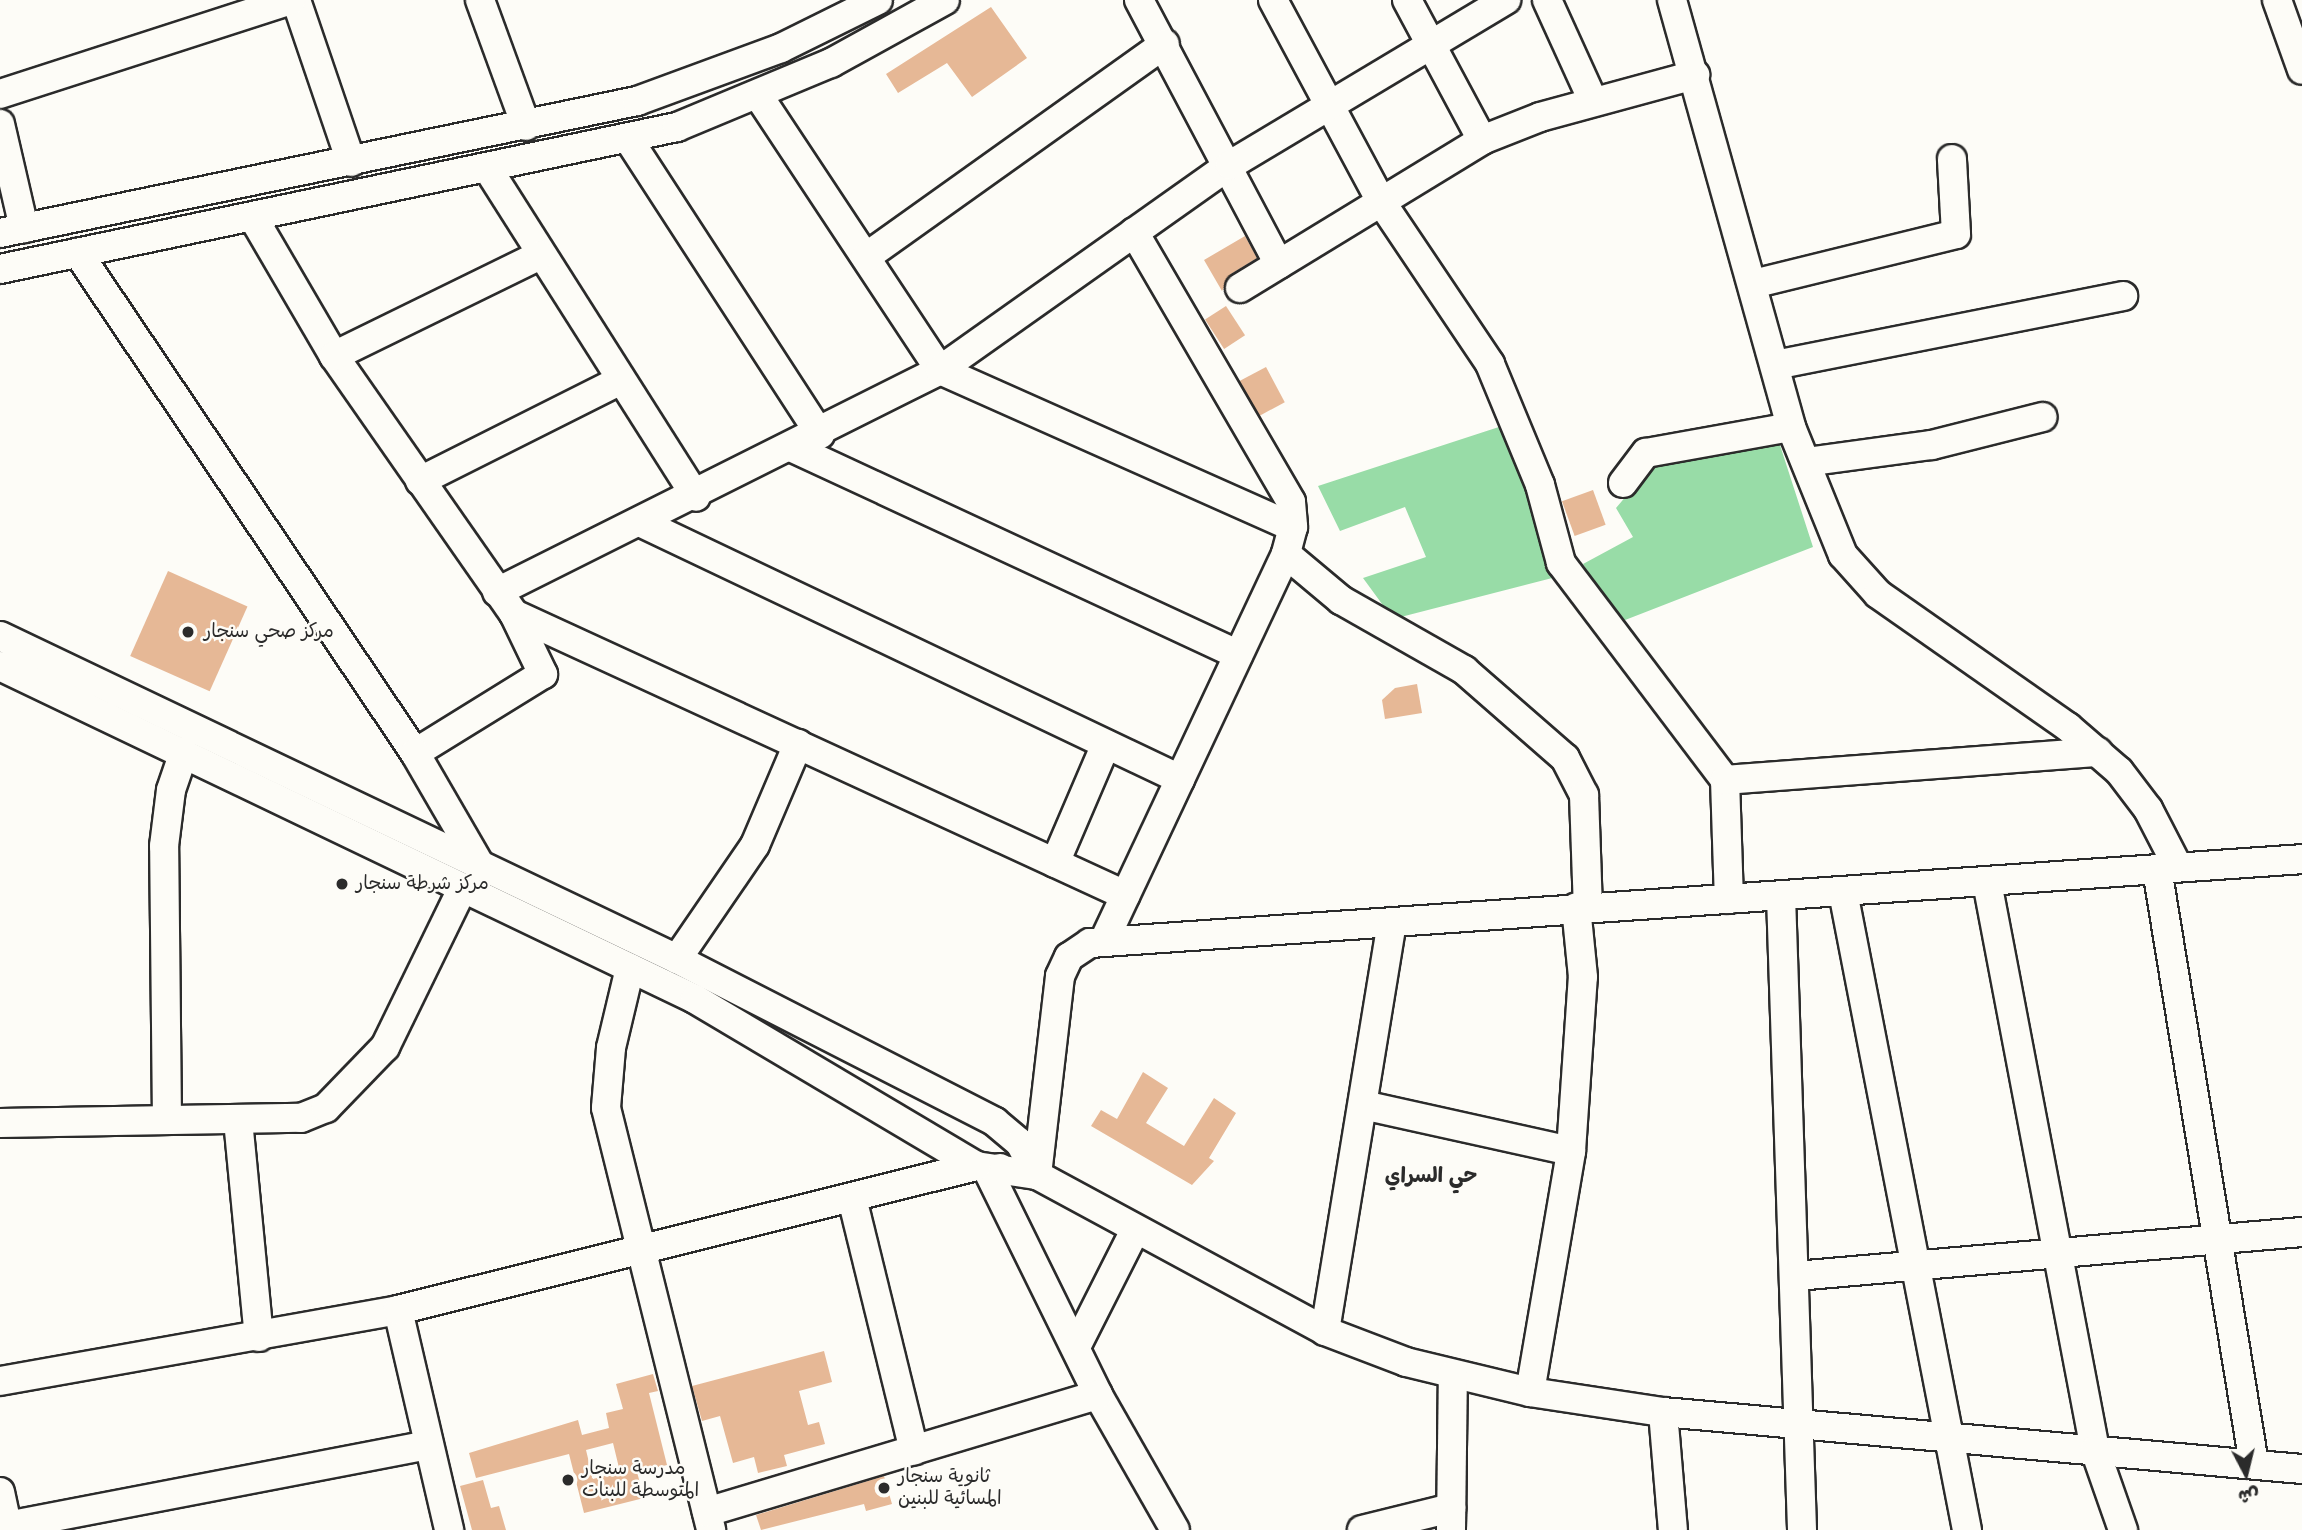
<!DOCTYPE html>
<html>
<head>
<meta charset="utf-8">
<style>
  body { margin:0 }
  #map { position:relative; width:2302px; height:1530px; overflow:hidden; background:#fdfcf7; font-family:"Balsamiq Sans","Playpen Sans Arabic",sans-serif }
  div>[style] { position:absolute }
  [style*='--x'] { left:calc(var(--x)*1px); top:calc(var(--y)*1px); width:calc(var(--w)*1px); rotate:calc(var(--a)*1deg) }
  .green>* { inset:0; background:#98dca7 }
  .building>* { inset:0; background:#e6b896; transform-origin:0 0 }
  .roads { filter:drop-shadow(2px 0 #2b2b2b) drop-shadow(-2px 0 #2b2b2b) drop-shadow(0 2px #2b2b2b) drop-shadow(0 -2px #2b2b2b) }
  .minor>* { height:28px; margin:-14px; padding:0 14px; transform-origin:14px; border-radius:14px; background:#fdfcf7 }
  .dots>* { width:19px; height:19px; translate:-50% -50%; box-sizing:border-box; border:4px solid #fdfcf7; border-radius:50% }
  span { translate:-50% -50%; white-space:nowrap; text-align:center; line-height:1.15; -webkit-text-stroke:5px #fdfcf7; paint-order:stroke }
  .poi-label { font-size:19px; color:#2b2b2b }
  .left { translate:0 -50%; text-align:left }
  .neighbourhood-label { font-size:21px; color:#2b2b2b; font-weight:700 }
  .north { position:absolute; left:2211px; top:1439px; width:70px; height:70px; -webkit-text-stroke:5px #fdfcf7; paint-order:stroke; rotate:173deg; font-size:19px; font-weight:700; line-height:28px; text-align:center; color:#2b2b2b }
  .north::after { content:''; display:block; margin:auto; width:24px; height:32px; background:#2b2b2b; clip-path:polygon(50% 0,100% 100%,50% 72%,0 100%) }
</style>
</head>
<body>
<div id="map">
  <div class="green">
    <i style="clip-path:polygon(1505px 425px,1560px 576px,1393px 619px,1363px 578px,1426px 557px,1405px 507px,1340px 531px,1318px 486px)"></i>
    <i style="clip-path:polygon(1778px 439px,1813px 547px,1620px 622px,1583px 564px,1633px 537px,1616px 508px,1650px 468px)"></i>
  </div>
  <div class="building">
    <i style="clip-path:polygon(991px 7px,1027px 58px,972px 97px,947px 63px,898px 93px,886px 74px)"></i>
    <i style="clip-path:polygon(1245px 236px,1257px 258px,1231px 274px,1222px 291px,1204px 260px)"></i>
    <i style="left:1226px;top:306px;width:35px;height:25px;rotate:57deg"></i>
    <i style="left:1266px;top:367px;width:40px;height:30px;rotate:62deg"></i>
    <i style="left:1593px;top:490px;width:37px;height:33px;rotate:70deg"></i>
    <i style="left:168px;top:571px;width:87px;height:93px;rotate:24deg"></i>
    <i style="clip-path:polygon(1417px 684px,1422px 713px,1385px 719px,1382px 700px,1395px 688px)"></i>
    <i style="clip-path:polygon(1143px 1072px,1168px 1088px,1146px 1123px,1184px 1146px,1214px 1098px,1236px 1113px,1209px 1158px,1214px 1161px,1192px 1185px,1091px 1126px,1101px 1110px,1117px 1119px)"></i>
    <i style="clip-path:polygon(824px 1351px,832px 1382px,799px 1391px,808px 1425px,819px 1422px,825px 1444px,784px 1455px,787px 1466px,758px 1473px,754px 1457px,733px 1463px,720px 1416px,702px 1421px,692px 1386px)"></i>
    <i style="clip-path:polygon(evenodd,653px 1374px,658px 1391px,649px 1393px,667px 1465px,637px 1472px,644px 1498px,584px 1513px,569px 1454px,476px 1478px,469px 1453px,578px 1420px,582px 1435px,609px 1428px,606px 1413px,623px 1409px,616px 1384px,653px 1374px,613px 1443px,620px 1472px,593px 1479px,586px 1450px,613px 1443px)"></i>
    <i style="clip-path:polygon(884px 1476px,892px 1504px,866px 1511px,864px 1504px,761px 1530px,756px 1515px)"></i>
    <i style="clip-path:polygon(483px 1480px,491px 1508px,499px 1506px,506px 1530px,472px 1530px,460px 1486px)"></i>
  </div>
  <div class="roads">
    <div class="minor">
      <i style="--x:296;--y:0;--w:171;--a:71.2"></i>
      <i style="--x:480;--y:0;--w:134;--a:69.9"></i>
      <i style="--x:1139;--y:0;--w:299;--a:62.1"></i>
      <i style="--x:1273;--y:0;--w:230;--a:61.8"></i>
      <i style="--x:1382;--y:203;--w:194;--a:56.1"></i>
      <i style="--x:1490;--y:364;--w:131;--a:67.5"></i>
      <i style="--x:1540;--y:485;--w:81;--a:74.9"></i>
      <i style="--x:1561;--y:563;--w:272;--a:52.9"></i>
      <i style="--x:1725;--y:780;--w:119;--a:88.1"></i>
      <i style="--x:1407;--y:0;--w:159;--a:61.8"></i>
      <i style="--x:1547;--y:0;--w:111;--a:65.5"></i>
      <i style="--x:1672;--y:0;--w:443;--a:74.4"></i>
      <i style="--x:1791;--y:427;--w:138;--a:67.9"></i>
      <i style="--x:1843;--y:555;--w:52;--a:48.1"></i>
      <i style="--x:1878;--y:594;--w:232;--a:35"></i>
      <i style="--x:2068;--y:727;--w:67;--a:40.8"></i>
      <i style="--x:2119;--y:771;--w:48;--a:52.7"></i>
      <i style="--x:2148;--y:809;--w:65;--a:62.7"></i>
      <i style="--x:2277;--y:0;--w:74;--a:70.3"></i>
      <i style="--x:0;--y:94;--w:306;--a:-17.9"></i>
      <i style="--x:758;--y:95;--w:330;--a:56.5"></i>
      <i style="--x:940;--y:370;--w:386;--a:24"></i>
      <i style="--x:1293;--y:527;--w:28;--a:105"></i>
      <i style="--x:1286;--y:554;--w:428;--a:115.2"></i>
      <i style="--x:0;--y:124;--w:107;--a:77"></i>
      <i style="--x:629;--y:140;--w:351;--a:57"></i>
      <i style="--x:488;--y:169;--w:388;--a:57.6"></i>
      <i style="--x:254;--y:219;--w:159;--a:59.7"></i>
      <i style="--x:334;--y:356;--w:315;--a:55.1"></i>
      <i style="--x:514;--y:614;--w:67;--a:64.2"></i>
      <i style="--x:543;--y:674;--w:150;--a:148.3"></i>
      <i style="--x:1134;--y:232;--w:312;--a:59.8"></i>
      <i style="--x:1291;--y:502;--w:25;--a:85"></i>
      <i style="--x:0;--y:233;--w:651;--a:-11.71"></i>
      <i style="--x:637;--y:101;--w:153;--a:-20.2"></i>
      <i style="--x:781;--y:48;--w:108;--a:-26.3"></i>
      <i style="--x:78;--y:253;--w:603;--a:56.02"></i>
      <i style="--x:415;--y:753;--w:132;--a:59.9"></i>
      <i style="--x:866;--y:257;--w:367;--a:-35.5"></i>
      <i style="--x:0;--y:269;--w:692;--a:-11.85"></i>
      <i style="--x:677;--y:127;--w:167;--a:-22.6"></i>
      <i style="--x:831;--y:63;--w:130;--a:-28.9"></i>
      <i style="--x:1753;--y:284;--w:209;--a:-13.8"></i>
      <i style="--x:1956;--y:234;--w:75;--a:-93.1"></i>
      <i style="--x:1240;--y:288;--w:284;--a:-31.4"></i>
      <i style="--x:1482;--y:140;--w:62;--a:-21.6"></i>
      <i style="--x:1540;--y:117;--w:161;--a:-15.2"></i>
      <i style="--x:334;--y:356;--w:229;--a:-26.1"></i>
      <i style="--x:1775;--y:365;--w:355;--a:-11.2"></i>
      <i style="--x:793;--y:448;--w:491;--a:24.9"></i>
      <i style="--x:1806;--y:462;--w:127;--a:-7.7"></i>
      <i style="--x:1932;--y:445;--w:114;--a:-14.2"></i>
      <i style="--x:420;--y:481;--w:225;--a:-26.7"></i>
      <i style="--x:1623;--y:483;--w:38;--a:-53"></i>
      <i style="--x:1646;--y:453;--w:147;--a:-10.2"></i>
      <i style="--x:642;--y:523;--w:596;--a:25.45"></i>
      <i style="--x:1286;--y:554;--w:72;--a:39.9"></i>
      <i style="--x:1341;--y:600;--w:142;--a:29.6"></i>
      <i style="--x:1464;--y:670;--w:134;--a:41.1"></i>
      <i style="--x:1565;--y:758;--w:42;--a:62.8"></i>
      <i style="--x:1584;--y:795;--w:112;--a:88"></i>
      <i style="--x:497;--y:592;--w:496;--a:-26.6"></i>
      <i style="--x:940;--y:370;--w:355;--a:-35.3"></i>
      <i style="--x:1230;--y:165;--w:322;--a:-30.9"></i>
      <i style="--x:514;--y:614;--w:673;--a:24.7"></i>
      <i style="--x:0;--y:636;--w:750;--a:25.51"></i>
      <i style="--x:677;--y:959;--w:357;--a:27.1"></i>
      <i style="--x:995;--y:1122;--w:33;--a:40"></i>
      <i style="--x:1020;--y:1143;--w:36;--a:62"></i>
      <i style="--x:0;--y:666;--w:771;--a:25.6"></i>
      <i style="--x:695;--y:999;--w:327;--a:30.7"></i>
      <i style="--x:976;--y:1166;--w:62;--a:8.4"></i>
      <i style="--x:1037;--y:1175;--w:328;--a:28.4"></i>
      <i style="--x:1325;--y:1331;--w:87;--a:20.9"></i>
      <i style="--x:1406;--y:1362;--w:128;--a:13.6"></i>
      <i style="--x:1530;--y:1392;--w:134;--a:8.6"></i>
      <i style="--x:1663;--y:1412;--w:642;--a:5.1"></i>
      <i style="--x:1725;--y:780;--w:374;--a:-4.3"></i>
      <i style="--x:1055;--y:863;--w:129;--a:-66.8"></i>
      <i style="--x:2157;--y:869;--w:603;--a:80.74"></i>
      <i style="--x:1987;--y:882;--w:578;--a:79.23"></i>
      <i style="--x:2095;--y:1450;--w:85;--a:70.7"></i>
      <i style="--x:1843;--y:892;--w:650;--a:79"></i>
      <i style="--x:1781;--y:896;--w:634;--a:88.1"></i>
      <i style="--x:677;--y:959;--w:138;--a:-55.6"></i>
      <i style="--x:755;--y:845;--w:110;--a:-66.9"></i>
      <i style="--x:630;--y:968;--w:82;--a:103.4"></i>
      <i style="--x:611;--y:1048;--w:60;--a:94.8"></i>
      <i style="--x:606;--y:1108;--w:435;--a:76"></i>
      <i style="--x:1363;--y:1105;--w:213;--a:12.5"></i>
      <i style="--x:167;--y:1120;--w:274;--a:-90.6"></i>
      <i style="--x:164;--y:846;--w:56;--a:-82.9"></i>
      <i style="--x:171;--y:790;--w:40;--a:-71.1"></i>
      <i style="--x:238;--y:1120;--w:218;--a:84.5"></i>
      <i style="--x:0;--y:1123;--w:301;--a:-1"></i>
      <i style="--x:301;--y:1118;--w:27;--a:-22"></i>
      <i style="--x:326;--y:1108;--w:85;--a:-46"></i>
      <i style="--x:385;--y:1047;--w:174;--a:-64"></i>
      <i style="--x:1000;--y:1168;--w:12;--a:166"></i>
      <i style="--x:988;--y:1171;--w:250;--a:63.8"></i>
      <i style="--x:1098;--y:1395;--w:155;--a:60.3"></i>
      <i style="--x:1037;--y:1175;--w:200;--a:-83.4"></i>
      <i style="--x:1060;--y:976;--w:21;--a:-65"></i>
      <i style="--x:1069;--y:957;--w:25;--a:-34"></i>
      <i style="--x:1090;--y:943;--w:1215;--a:-3.96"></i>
      <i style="--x:852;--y:1198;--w:260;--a:76.2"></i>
      <i style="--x:1796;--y:1276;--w:508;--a:-4.97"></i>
      <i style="--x:398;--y:1310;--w:226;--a:76.9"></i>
      <i style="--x:1325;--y:1331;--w:414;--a:-80.7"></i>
      <i style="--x:1076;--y:1347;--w:131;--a:-63.2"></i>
      <i style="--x:0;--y:1381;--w:404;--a:-10.1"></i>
      <i style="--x:398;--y:1310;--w:596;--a:-13.99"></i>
      <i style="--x:1530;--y:1392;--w:244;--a:-80.3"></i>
      <i style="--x:1571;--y:1151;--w:174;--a:-86.1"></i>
      <i style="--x:1583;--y:977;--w:70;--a:-95.7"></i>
      <i style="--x:1663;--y:1412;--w:118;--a:85.2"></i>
      <i style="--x:0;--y:1492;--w:39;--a:78"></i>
      <i style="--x:707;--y:1512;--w:408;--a:-16.7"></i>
      <i style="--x:7;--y:1526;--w:429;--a:-10.9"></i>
      <i style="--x:1362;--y:1530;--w:92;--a:-13.9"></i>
      <i style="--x:1451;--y:1530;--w:155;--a:-89.3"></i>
    </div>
  </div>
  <div class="dots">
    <i style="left:188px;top:632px;background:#2b2b2b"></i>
    <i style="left:342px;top:884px;background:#2b2b2b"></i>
    <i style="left:568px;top:1480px;background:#2b2b2b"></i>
    <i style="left:884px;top:1488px;background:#2b2b2b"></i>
  </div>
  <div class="poi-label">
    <span class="left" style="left:204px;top:632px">مركز صحي سنجار</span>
    <span class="left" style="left:356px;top:884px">مركز شرطة سنجار</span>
    <span class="left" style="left:582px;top:1480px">مدرسة سنجار<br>المتوسطة للبنات</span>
    <span class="left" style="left:898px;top:1488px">ثانوية سنجار<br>المسائية للبنين</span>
  </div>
  <div class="neighbourhood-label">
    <span style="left:1431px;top:1176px">حي السراي</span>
  </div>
  <div class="north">ش</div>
</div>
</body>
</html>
